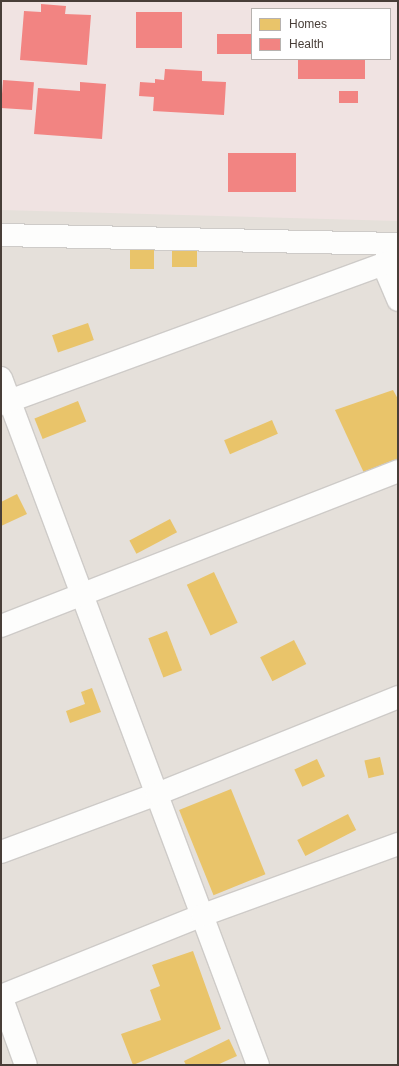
<!DOCTYPE html>
<html>
<head>
<meta charset="utf-8">
<style>
  body { margin:0 }
  #map { position:relative; width:399px; height:1066px; overflow:hidden; background:#f1efec; font-family:Helvetica,sans-serif }
  div>[style] { position:absolute }
  [style*='--x'] { left:calc(var(--x)*1px); top:calc(var(--y)*1px); width:calc(var(--w)*1px); rotate:calc(var(--a)*1deg) }
  .residential>* { inset:0; background:#e5e0da }
  .medical>* { inset:0; background:#f0e3e2 }
  .homes>* { inset:0; background:#e9c46a; transform-origin:0 0 }
  .health>* { inset:0; background:#f28482; transform-origin:0 0 }
  .roads { filter:drop-shadow(1px 0 #cecbc8) drop-shadow(-1px 0 #cecbc8) drop-shadow(0 1px #cecbc8) drop-shadow(0 -1px #cecbc8) }
  .minor>* { height:22px; margin:-11px; padding:0 11px; transform-origin:11px; border-radius:11px; background:#fdfdfc }
  span { translate:-50% -50%; white-space:nowrap; text-align:center; line-height:1.15; -webkit-text-stroke:4px #fff; paint-order:stroke }
  .frame { position:absolute; inset:0; border:2px solid #483e38; pointer-events:none }
  .legend { position:absolute; left:251px; top:8px; width:140px; height:52px; box-sizing:border-box; background:#fff; border:1px solid #b6b2af; margin:0; padding:5px 7px; list-style:none; font-size:12px; color:#483e38 }
  .legend li { display:flex; align-items:center; gap:8px; height:20px }
  .legend b { width:20px; border:1px solid #b6b2af }
</style>
</head>
<body>
<div id="map">
  <div class="residential">
    <i style="clip-path:polygon(evenodd,1px 1px,398px 1px,398px 1065px,1px 1065px,1px 1px,252px 9px,390px 9px,390px 59px,252px 59px,252px 9px)"></i>
  </div>
  <div class="medical">
    <i style="clip-path:polygon(evenodd,1px 1px,398px 1px,398px 221px,1px 210px,1px 1px,252px 9px,390px 9px,390px 59px,252px 59px,252px 9px)"></i>
  </div>
  <div class="homes">
    <i style="left:130px;top:247px;width:24px;height:22px"></i>
    <i style="left:172px;top:247px;width:25px;height:20px"></i>
    <i style="left:88px;top:323px;width:18px;height:38px;rotate:71deg"></i>
    <i style="clip-path:polygon(393px 390px,398px 399px,398px 459px,364px 473px,335px 410px)"></i>
    <i style="left:78px;top:401px;width:22px;height:47px;rotate:68deg"></i>
    <i style="left:272px;top:420px;width:15px;height:52px;rotate:67deg"></i>
    <i style="clip-path:polygon(17px 494px,27px 514px,1px 526px,1px 502px)"></i>
    <i style="left:170px;top:519px;width:15px;height:46px;rotate:62deg"></i>
    <i style="left:214px;top:572px;width:56px;height:30px;rotate:65deg"></i>
    <i style="left:167px;top:631px;width:42px;height:20px;rotate:69deg"></i>
    <i style="left:294px;top:640px;width:27px;height:38px;rotate:63deg"></i>
    <i style="clip-path:polygon(92px 688px,101px 712px,70px 723px,66px 711px,85px 704px,81px 692px)"></i>
    <i style="left:380px;top:757px;width:18px;height:16px;rotate:77deg"></i>
    <i style="left:317px;top:759px;width:19px;height:25px;rotate:65deg"></i>
    <i style="left:231px;top:789px;width:92px;height:56px;rotate:68deg"></i>
    <i style="left:348px;top:814px;width:18px;height:57px;rotate:63deg"></i>
    <i style="clip-path:polygon(193px 951px,221px 1029px,133px 1065px,121px 1034px,161px 1020px,150px 990px,160px 986px,152px 965px)"></i>
    <i style="clip-path:polygon(229px 1039px,237px 1056px,217px 1065px,186px 1065px,184px 1061px)"></i>
  </div>
  <div class="health">
    <i style="clip-path:polygon(41px 4px,66px 6px,65px 14px,91px 15px,87px 65px,20px 60px,24px 11px,41px 12px)"></i>
    <i style="left:182px;top:12px;width:36px;height:46px;rotate:90deg"></i>
    <i style="left:217px;top:34px;width:35px;height:20px"></i>
    <i style="left:298px;top:59px;width:67px;height:20px"></i>
    <i style="clip-path:polygon(165px 69px,202px 71px,202px 81px,226px 82px,224px 115px,153px 111px,154px 97px,139px 96px,140px 82px,155px 83px,155px 79px,164px 80px)"></i>
    <i style="left:3px;top:80px;width:31px;height:28px;rotate:4deg"></i>
    <i style="clip-path:polygon(80px 82px,106px 84px,102px 139px,34px 134px,38px 88px,80px 91px)"></i>
    <i style="left:339px;top:91px;width:19px;height:12px"></i>
    <i style="left:228px;top:153px;width:68px;height:39px"></i>
  </div>
  <div class="roads">
    <div class="minor">
      <i style="--x:1;--y:235;--w:397;--a:1.3"></i>
      <i style="--x:383;--y:264;--w:39;--a:67"></i>
      <i style="--x:1;--y:378;--w:733;--a:69.49"></i>
      <i style="--x:1;--y:404;--w:423;--a:-20.1"></i>
      <i style="--x:1;--y:626;--w:426;--a:-21.3"></i>
      <i style="--x:1;--y:852;--w:166;--a:-20.4"></i>
      <i style="--x:157;--y:794;--w:260;--a:-21.9"></i>
      <i style="--x:1;--y:996;--w:218;--a:-21.9"></i>
      <i style="--x:203;--y:915;--w:208;--a:-20"></i>
      <i style="--x:1;--y:996;--w:73;--a:70.1"></i>
    </div>
  </div>
  <div class="frame"></div>
  <ul class="legend">
  <li><b style="height:11px;background:#e9c46a"></b>Homes</li>
  <li><b style="height:11px;background:#f28482"></b>Health</li>
  </ul>
</div>
</body>
</html>
